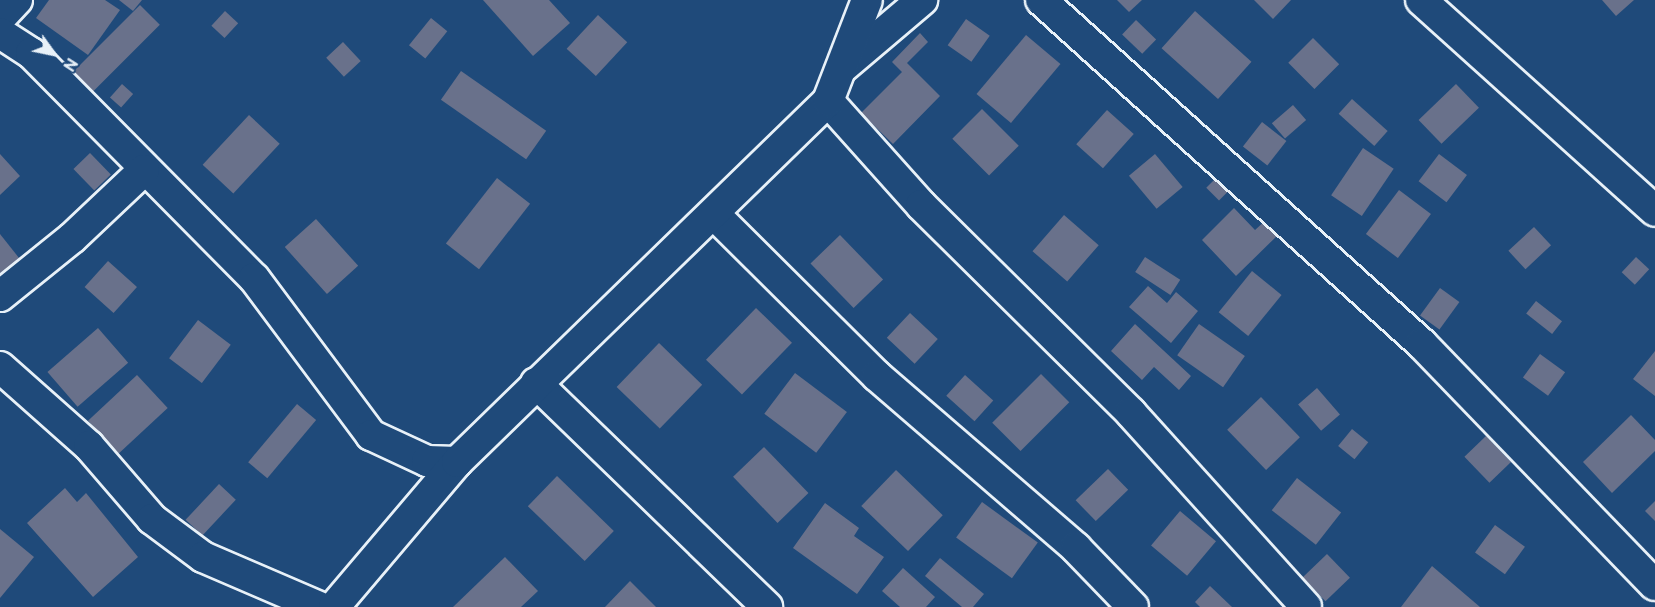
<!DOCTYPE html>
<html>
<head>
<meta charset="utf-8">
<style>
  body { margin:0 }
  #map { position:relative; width:1655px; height:607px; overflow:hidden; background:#1f4a7a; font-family:"Balsamiq Sans",sans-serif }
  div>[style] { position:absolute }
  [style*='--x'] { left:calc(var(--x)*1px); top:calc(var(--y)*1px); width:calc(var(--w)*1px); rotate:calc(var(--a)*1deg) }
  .building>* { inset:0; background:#69718b; transform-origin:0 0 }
  .roads { filter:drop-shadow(2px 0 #e8f1f8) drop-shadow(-2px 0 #e8f1f8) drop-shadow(0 2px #e8f1f8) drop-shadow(0 -2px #e8f1f8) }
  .street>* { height:30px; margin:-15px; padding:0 15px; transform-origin:15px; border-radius:15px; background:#1f4a7a }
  span { translate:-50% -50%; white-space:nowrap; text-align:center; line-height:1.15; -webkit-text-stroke:5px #1f4a7a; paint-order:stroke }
  .north { position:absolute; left:24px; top:24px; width:60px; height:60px; -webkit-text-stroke:4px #1f4a7a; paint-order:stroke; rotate:123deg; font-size:16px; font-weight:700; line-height:24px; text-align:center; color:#e8f1f8 }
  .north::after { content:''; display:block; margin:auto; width:21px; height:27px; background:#e8f1f8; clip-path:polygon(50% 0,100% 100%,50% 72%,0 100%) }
</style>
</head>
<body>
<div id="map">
  <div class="building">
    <i style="clip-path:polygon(49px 0,105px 0,120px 10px,88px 55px,36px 18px)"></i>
    <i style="clip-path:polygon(119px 0,142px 0,133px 11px)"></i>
    <i style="clip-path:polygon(483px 0,549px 0,570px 23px,533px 56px)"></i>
    <i style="clip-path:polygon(1117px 0,1142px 0,1129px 12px)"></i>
    <i style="clip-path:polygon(1254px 0,1291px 0,1273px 19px)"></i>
    <i style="clip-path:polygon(1602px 0,1634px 0,1616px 16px)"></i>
    <i style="left:140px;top:5px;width:28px;height:106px;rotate:45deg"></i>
    <i style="left:225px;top:11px;width:18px;height:20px;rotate:43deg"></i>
    <i style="left:1195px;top:11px;width:76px;height:50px;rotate:42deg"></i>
    <i style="left:598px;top:15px;width:40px;height:46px;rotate:43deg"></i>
    <i style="left:431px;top:18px;width:21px;height:35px;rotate:39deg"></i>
    <i style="left:966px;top:19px;width:29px;height:32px;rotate:35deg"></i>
    <i style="left:1136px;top:20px;width:28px;height:20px;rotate:44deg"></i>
    <i style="clip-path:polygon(920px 33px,928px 42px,907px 63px,940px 96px,893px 144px,861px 113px,902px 72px,892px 62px)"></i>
    <i style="left:1026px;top:35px;width:45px;height:77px;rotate:40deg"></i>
    <i style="left:1313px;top:38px;width:37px;height:35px;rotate:45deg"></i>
    <i style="left:343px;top:42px;width:26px;height:23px;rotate:47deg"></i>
    <i style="left:461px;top:71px;width:104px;height:35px;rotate:35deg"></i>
    <i style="left:122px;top:84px;width:15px;height:18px;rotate:42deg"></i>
    <i style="left:1456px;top:84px;width:33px;height:52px;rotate:46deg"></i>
    <i style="left:1352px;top:99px;width:48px;height:20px;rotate:42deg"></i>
    <i style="left:1293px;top:105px;width:20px;height:28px;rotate:49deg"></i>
    <i style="left:982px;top:109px;width:52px;height:42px;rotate:45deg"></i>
    <i style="left:1107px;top:110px;width:36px;height:46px;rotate:42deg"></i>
    <i style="left:249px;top:115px;width:42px;height:68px;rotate:43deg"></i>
    <i style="left:1262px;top:122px;width:31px;height:31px;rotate:38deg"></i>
    <i style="left:1363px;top:148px;width:37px;height:57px;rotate:34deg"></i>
    <i style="left:90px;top:153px;width:30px;height:23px;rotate:46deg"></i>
    <i style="clip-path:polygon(0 154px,20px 176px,0 195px)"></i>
    <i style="left:1155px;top:154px;width:43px;height:34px;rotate:50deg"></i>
    <i style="left:1439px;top:154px;width:35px;height:34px;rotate:37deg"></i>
    <i style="left:1219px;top:175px;width:18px;height:18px;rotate:45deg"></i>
    <i style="left:497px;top:178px;width:42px;height:83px;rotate:38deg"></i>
    <i style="left:1399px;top:190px;width:40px;height:55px;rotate:37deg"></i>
    <i style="clip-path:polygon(1234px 208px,1255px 230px,1266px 220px,1279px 234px,1236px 276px,1202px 240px)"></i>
    <i style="left:1064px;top:215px;width:46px;height:48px;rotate:41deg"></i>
    <i style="left:316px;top:219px;width:63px;height:42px;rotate:48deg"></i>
    <i style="left:1534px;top:227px;width:25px;height:35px;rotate:47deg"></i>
    <i style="clip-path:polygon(0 234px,27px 268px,0 289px)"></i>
    <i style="left:840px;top:235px;width:62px;height:41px;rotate:46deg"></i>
    <i style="left:1145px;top:257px;width:42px;height:18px;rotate:33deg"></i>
    <i style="left:1636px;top:257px;width:18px;height:21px;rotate:43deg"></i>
    <i style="left:108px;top:261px;width:39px;height:35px;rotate:42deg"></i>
    <i style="left:1252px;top:271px;width:38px;height:53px;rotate:39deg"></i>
    <i style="clip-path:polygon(1148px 286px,1167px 303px,1176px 292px,1198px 311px,1171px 343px,1129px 307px)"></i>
    <i style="left:1440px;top:288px;width:24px;height:34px;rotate:36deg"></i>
    <i style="left:1536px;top:301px;width:33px;height:16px;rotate:38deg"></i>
    <i style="left:756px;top:308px;width:50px;height:72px;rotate:44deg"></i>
    <i style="left:910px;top:313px;width:38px;height:34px;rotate:43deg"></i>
    <i style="left:198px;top:320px;width:41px;height:48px;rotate:37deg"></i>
    <i style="clip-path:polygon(1135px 324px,1191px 376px,1179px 390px,1154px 367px,1142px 380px,1111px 351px)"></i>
    <i style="left:1199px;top:324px;width:56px;height:38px;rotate:35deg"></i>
    <i style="left:98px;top:328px;width:46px;height:67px;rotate:49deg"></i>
    <i style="left:659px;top:343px;width:60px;height:61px;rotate:44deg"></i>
    <i style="clip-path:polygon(1655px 351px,1655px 396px,1633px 379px)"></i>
    <i style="left:1540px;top:354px;width:31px;height:29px;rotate:36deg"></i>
    <i style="left:795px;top:373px;width:65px;height:51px;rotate:37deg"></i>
    <i style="left:1041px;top:374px;width:40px;height:69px;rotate:45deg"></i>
    <i style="left:137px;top:375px;width:45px;height:67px;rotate:47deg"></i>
    <i style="left:965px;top:375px;width:38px;height:28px;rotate:42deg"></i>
    <i style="left:1317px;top:388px;width:35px;height:25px;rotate:49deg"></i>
    <i style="left:1261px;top:397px;width:56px;height:47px;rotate:46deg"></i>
    <i style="left:297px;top:404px;width:25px;height:76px;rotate:40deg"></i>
    <i style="clip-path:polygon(1631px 415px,1655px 440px,1655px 451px,1612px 493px,1583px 462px)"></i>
    <i style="left:1352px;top:429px;width:21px;height:22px;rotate:39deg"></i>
    <i style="left:1486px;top:436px;width:36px;height:30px;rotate:46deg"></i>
    <i style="left:764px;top:447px;width:64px;height:43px;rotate:46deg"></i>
    <i style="left:1108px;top:469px;width:29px;height:45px;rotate:46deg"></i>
    <i style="left:896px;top:470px;width:65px;height:50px;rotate:44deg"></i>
    <i style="left:557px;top:476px;width:79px;height:42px;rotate:44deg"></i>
    <i style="left:1297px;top:478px;width:56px;height:41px;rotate:38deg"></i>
    <i style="left:219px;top:484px;width:23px;height:49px;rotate:43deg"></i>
    <i style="clip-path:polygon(65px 488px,77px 502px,86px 493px,138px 557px,93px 597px,27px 523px)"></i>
    <i style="clip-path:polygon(1655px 501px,1655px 521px,1645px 511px)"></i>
    <i style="left:982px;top:502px;width:69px;height:44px;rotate:36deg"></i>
    <i style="clip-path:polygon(825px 503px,859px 528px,854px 536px,884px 557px,857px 594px,793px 548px)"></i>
    <i style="left:1180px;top:511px;width:47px;height:45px;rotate:40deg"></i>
    <i style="left:1495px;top:525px;width:37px;height:34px;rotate:36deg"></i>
    <i style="clip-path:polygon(0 529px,34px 557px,0 598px)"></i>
    <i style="left:1327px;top:554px;width:33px;height:34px;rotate:46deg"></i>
    <i style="clip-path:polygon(505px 557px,538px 591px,521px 607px,453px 607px)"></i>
    <i style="clip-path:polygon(940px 558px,984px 594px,973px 607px,962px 607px,925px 576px)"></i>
    <i style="clip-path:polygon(1432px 566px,1480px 607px,1401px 607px)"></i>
    <i style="clip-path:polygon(903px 568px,935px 597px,926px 607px,900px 607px,882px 591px)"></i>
    <i style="clip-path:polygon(630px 581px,656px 607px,605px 607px)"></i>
    <i style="clip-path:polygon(1210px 586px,1232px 607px,1200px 607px,1195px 602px)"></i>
  </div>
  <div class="roads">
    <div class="street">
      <i style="--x:1041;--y:0;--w:513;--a:42.08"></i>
      <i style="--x:1422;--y:344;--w:335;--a:46"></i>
      <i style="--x:1421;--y:0;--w:315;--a:42"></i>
      <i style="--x:0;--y:18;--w:25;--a:-47"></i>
      <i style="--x:0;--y:33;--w:37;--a:33"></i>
      <i style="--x:31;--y:53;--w:317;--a:45.3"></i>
      <i style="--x:254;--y:278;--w:196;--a:53.3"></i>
      <i style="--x:371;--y:435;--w:62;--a:24.9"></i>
      <i style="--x:427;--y:461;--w:30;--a:2"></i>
      <i style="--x:843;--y:67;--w:104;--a:-40.3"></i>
      <i style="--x:828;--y:101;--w:140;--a:48.2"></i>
      <i style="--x:921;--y:205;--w:296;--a:44.7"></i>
      <i style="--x:1131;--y:413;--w:261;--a:47.9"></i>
      <i style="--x:714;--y:214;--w:230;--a:44.8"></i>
      <i style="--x:877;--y:376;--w:263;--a:40.8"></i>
      <i style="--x:1076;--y:548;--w:82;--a:46"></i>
      <i style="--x:0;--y:296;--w:92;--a:-38.9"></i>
      <i style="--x:72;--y:238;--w:99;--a:-43.4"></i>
      <i style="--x:0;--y:367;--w:119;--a:41.6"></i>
      <i style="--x:89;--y:446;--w:96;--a:49.2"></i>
      <i style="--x:152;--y:519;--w:64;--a:36.7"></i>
      <i style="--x:203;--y:557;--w:126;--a:23.3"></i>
      <i style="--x:536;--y:383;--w:322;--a:44.1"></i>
      <i style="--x:334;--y:607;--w:190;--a:-49.7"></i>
      <i style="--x:457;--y:462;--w:518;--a:-44.22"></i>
      <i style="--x:828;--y:101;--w:108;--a:-68.9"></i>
    </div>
  </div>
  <div class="north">N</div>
</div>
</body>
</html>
